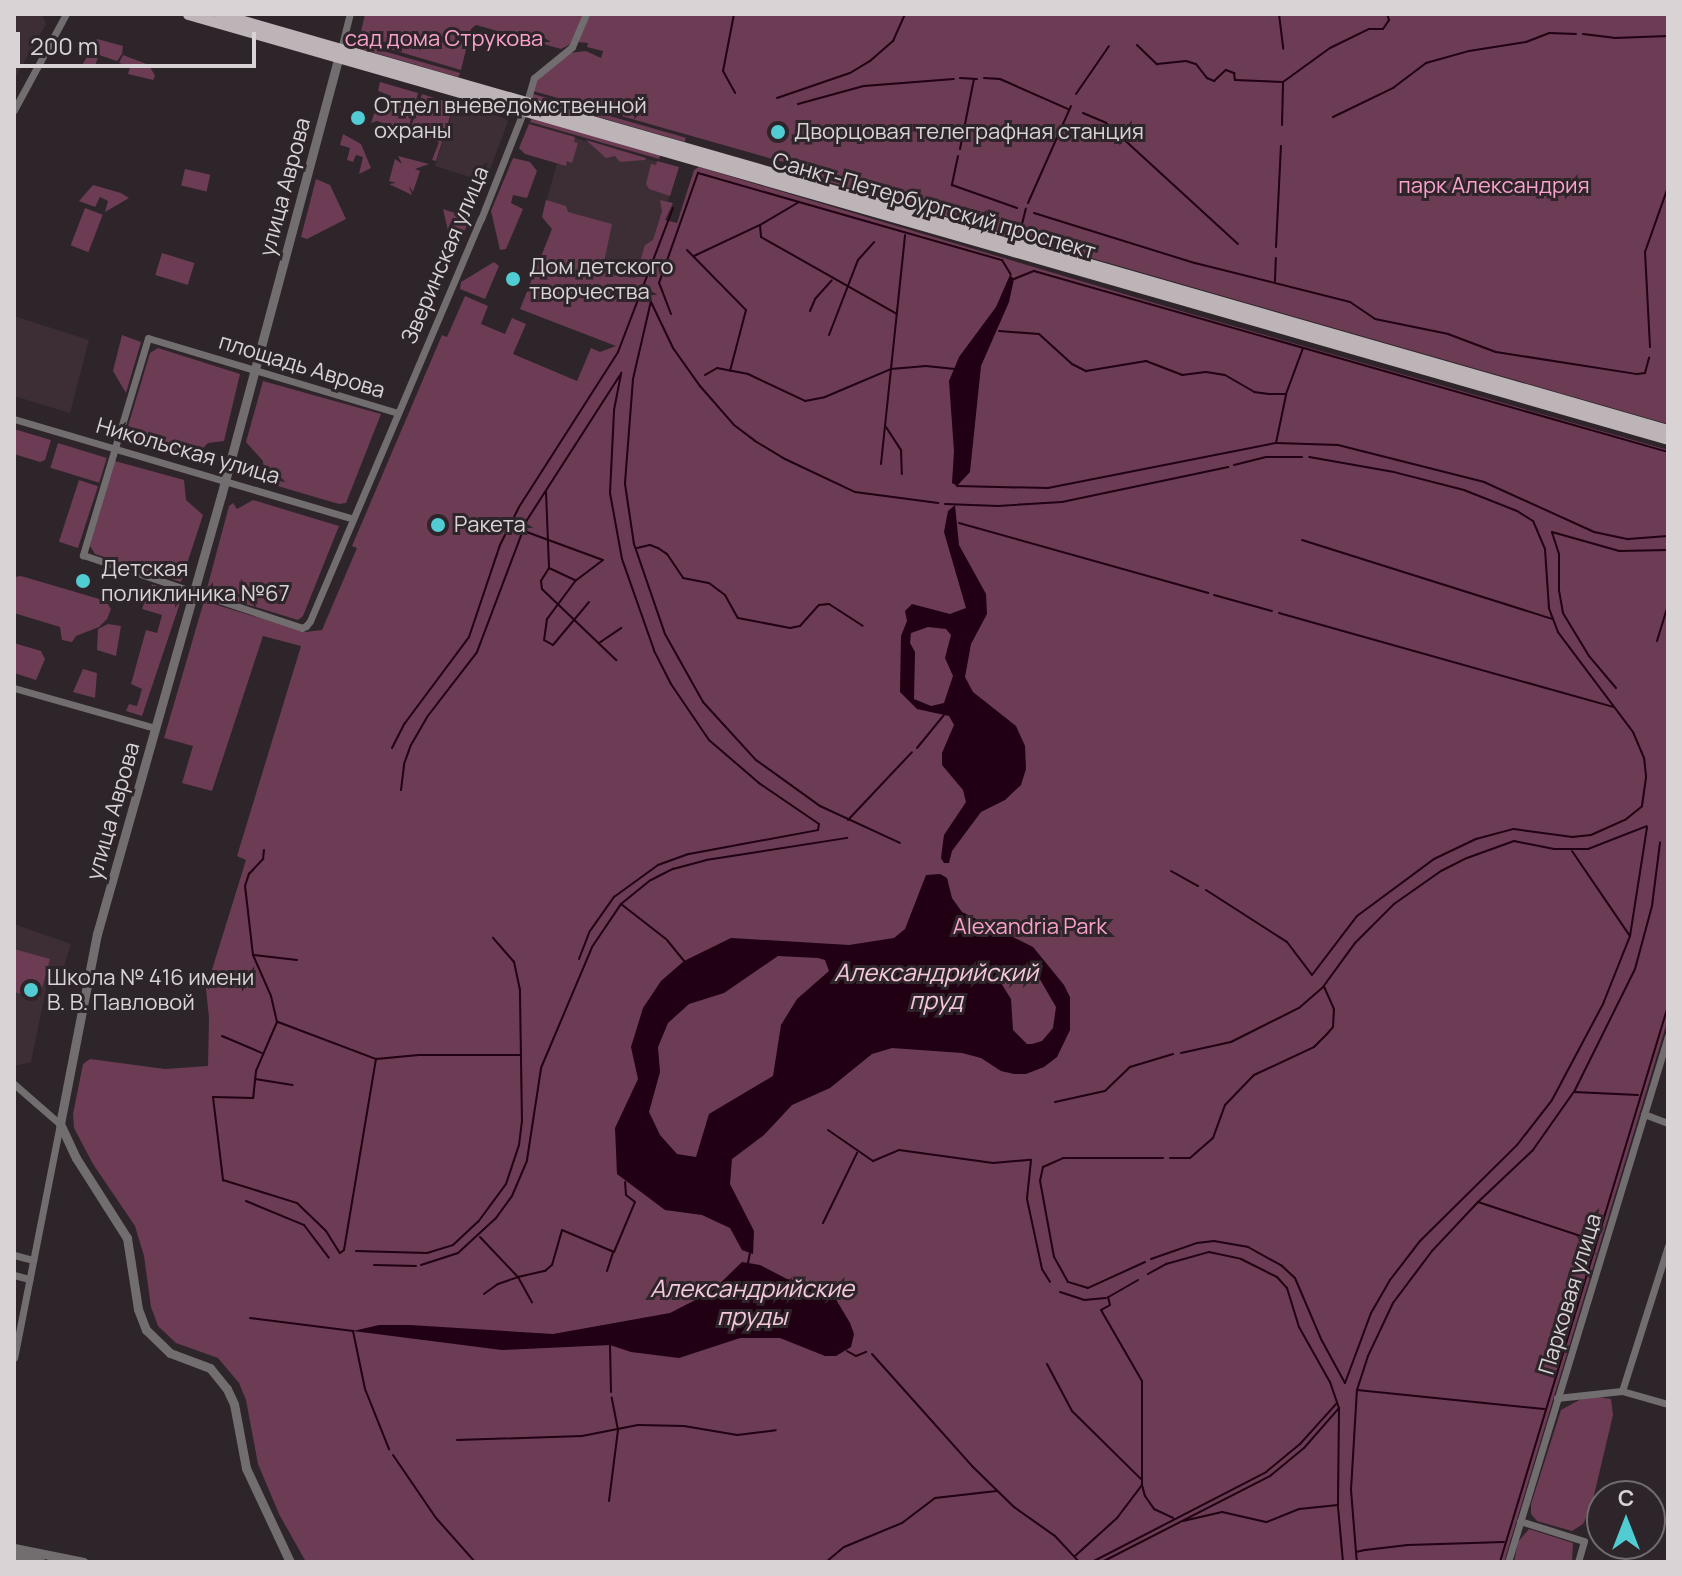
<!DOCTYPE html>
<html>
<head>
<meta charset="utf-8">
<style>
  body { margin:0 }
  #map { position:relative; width:1682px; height:1576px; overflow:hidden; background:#2d2529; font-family:Manrope,sans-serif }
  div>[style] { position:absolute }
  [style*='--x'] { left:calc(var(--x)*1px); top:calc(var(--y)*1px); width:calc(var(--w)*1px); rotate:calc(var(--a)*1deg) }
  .built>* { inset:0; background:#3c2e34 }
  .green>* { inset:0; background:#6c3b54; transform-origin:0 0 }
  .water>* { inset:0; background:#200012 }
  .stream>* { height:2px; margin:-1px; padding:0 1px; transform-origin:1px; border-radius:1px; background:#200012 }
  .minor>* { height:7px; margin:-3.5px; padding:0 3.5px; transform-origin:3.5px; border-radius:3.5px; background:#726e70 }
  .tertiary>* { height:9px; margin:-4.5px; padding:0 4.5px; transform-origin:4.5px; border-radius:4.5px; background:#726e70 }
  .primary>* { height:11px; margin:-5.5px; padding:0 5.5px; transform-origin:5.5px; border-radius:5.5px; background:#bdb4b8 }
  .dots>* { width:22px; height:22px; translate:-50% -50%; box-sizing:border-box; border:4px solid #2d2529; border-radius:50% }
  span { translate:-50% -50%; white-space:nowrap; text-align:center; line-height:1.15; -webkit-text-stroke:6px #2d2529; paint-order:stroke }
  .park-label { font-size:22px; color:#fba1cd }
  .poi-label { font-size:22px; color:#d9d3d6 }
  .left { translate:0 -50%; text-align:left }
  .street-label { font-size:22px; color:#d9d3d6 }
  .water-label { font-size:24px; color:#f7c8dd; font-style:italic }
  .frame { position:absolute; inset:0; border:16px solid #d9d3d6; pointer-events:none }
  .north { position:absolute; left:1586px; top:1480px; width:80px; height:80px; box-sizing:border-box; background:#2d2529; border:2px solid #726b6e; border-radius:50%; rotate:0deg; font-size:22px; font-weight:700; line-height:32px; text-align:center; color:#d9d3d6 }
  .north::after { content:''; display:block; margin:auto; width:28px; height:36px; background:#51ccd2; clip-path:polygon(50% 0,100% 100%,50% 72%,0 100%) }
  .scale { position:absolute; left:16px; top:32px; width:240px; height:36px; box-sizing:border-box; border:4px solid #d9d3d6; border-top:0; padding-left:10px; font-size:24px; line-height:28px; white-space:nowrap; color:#d9d3d6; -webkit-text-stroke:6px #2d2529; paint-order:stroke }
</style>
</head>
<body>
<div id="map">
  <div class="built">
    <i style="clip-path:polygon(14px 14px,42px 14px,46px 24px,14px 80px)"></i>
    <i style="clip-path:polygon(463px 106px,505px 118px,508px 122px,485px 182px,435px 166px,453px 110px)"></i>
    <i style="clip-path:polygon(540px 128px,679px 168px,618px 347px,520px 309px,552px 229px,542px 217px,557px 163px)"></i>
    <i style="clip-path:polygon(14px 316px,89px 340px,70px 413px,14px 396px)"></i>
    <i style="clip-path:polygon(14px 924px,71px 944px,64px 966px,48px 980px,31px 1062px,14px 1066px)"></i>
  </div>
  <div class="green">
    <i style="clip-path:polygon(365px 14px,584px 14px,571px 44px,561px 49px,476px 25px,471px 29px,461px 70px,359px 40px)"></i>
    <i style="clip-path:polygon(588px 14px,1668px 14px,1668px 424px,876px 196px,807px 175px,801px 172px,801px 167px,533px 91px,536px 81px,569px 53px,586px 51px,601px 58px,603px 51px,587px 47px,588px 43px,577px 42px)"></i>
    <i style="clip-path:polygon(97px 39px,123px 46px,122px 54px,117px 61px,99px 55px,94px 68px,81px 67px)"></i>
    <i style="clip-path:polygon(359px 44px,460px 73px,460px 74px,458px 77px,358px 48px)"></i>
    <i style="clip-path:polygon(123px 55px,149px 65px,155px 76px,153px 80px,128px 74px,130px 67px,119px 63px)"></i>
    <i style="clip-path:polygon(380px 82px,418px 93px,409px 126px,403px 130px,377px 121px,371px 123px,376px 108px,387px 110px,391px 96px,378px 91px)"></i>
    <i style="clip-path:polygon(422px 94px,450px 103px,453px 107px,436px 161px,432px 160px,439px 142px,415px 134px,416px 129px,411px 127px)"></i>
    <i style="left:533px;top:94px;width:159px;height:4px;rotate:16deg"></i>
    <i style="clip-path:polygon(532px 118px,661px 154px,659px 159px,530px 122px)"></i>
    <i style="clip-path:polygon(529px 124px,575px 137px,574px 142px,578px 143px,572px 163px,567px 161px,566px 166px,525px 154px,519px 148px)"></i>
    <i style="clip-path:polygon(343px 134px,361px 144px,371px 168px,359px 174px,363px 157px,356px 155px,353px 162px,347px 160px,350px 148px,340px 145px)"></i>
    <i style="clip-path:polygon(586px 140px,646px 158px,645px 160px,620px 162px,615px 156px,606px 158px)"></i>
    <i style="clip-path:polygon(398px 156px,429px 164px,415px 169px,420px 171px,413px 192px,409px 186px,412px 195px,389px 184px,396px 183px,389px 181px,395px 159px,402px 164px)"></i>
    <i style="clip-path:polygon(513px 158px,530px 162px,537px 171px,527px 198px,513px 195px,511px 203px,523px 209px,506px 249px,500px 250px,491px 211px)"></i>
    <i style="clip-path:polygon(657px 161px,679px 167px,670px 196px,649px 189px,646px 184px,651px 164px,656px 165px)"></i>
    <i style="clip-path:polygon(699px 167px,1188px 313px,1668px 450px,1668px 1019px,1504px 1562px,306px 1562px,279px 1514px,258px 1464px,246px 1400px,239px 1383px,218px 1358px,176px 1343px,158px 1326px,151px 1307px,144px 1256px,135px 1226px,93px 1164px,74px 1128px,73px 1114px,83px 1064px,90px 1059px,165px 1069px,208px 1066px,209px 1018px,206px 989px,246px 860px,237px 856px,301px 646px,263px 636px,212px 791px,182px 783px,193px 746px,164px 738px,204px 601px,305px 632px,322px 630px,357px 548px,352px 546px,442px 335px,447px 337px,465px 296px,488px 306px,481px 324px,505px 334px,512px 318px,526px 324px,513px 354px,577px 381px,591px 348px,600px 352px,616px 346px,520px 309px,552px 229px,542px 217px,546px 200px,566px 206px,568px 212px,612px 224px,603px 267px,613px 275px,635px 278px,645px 245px,653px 240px,662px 211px,660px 200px,673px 203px,665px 220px,677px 223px,694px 170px)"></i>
    <i style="left:185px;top:169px;width:26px;height:17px;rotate:13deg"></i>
    <i style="clip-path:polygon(316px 179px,330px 185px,346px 219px,307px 239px,301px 237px)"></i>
    <i style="clip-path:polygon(93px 185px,121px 193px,129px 198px,105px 212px,108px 201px,100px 197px,95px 207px,79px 201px)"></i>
    <i style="left:85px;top:208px;width:19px;height:40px;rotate:21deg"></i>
    <i style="clip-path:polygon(443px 209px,470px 218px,462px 237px,449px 235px)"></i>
    <i style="left:162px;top:253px;width:34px;height:23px;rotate:17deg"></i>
    <i style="clip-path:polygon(494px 262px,499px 266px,485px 299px,460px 289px,461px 282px)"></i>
    <i style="clip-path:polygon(122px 335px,141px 342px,126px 393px,113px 371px)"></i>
    <i style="clip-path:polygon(158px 348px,240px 374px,224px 441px,208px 443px,191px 460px,130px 442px,125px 436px,150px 353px)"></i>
    <i style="clip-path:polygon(263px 381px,381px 414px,346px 503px,339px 504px,264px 482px,263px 461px,246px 442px)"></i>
    <i style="clip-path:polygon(14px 429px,51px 440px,45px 460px,40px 462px,14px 454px)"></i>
    <i style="left:58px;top:443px;width:51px;height:26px;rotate:17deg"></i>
    <i style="clip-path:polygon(115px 461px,184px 480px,186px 500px,203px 515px,181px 582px,95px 554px,90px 546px)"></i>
    <i style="left:79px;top:480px;width:20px;height:65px;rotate:18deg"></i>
    <i style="clip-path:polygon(253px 500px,339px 526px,303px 616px,298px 620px,206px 592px,229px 506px,233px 503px,237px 509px)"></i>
    <i style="clip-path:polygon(21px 576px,106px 601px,111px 609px,107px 619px,99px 627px,76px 636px,72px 642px,62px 640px,60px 627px,14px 613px,14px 577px)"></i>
    <i style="clip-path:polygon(151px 584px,183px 594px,142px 716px,126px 711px,129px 704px,137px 706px,142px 689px,131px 684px,146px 630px,157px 633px,162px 615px,142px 609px)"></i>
    <i style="clip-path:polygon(108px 624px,121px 626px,116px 656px,97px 650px,98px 629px)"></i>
    <i style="clip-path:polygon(14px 643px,41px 651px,45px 659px,36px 680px,14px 673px)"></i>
    <i style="clip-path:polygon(83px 669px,97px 673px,95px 698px,73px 692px)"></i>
    <i style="clip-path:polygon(14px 949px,50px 959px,39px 999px,14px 992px)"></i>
    <i style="clip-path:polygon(1598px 1397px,1611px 1399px,1613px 1415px,1591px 1508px,1583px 1524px,1572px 1531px,1537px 1521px,1531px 1514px,1531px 1504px,1561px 1410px,1581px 1399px)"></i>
    <i style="clip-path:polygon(1529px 1529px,1573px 1543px,1572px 1562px,1514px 1562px,1518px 1542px)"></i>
  </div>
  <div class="water">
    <i style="clip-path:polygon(1010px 275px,1014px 279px,1009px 302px,981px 366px,970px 472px,957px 486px,952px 483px,954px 451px,949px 381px,959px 357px,996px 307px)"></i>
    <i style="clip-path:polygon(evenodd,955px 505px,959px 545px,986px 594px,987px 614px,971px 644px,965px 677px,973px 692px,1016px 726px,1025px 746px,1026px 769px,1021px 785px,1005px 800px,981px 812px,952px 851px,949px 863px,944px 863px,941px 858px,944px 835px,966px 802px,963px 790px,942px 765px,942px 753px,954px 725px,949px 716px,917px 709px,900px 692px,901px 636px,907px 621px,905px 611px,912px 604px,950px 614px,966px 608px,944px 532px,948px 511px,955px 505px,928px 627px,946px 629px,951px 635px,945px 658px,953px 676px,944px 703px,931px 706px,914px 699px,915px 652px,910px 643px,911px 633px,928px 627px)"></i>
    <i style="clip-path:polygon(evenodd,940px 874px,947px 878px,952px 898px,962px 912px,1033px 947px,1064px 985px,1070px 997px,1070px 1030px,1057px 1057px,1044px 1067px,1026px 1074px,1014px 1074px,1001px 1071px,981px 1058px,962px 1053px,892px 1048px,872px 1054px,830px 1088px,792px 1105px,764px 1135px,732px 1159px,730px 1184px,754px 1231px,753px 1254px,742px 1250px,730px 1228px,702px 1215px,665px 1210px,617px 1174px,615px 1128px,638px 1079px,631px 1047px,643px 1008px,661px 981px,684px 961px,731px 938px,849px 945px,894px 938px,905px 929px,926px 875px,940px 874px,778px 956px,818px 958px,825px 960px,829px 971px,797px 999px,781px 1025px,773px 1076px,709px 1114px,696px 1157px,677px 1154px,660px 1135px,649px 1112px,660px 1072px,658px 1047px,668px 1023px,689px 1004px,724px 993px,778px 956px,940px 874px,1018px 965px,1038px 976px,1056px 1007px,1053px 1028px,1042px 1041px,1032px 1044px,1027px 1044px,1013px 1030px,1011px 999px,1001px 983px,1010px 967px,1018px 965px)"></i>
    <i style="clip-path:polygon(742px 1262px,760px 1265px,787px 1279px,817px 1284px,834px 1296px,850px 1323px,854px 1334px,851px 1347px,836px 1356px,825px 1356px,780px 1338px,740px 1338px,679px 1358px,631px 1352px,610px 1345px,502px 1350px,353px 1331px,379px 1325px,410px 1325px,553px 1334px,670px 1313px,711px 1292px)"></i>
  </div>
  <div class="stream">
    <i style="--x:734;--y:14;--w:58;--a:100.9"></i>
    <i style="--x:723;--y:71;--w:25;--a:61"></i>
    <i style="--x:1279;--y:14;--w:35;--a:83"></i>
    <i style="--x:1583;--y:34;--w:31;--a:7"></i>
    <i style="--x:1614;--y:38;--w:54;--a:-2.1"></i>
    <i style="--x:1137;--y:45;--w:28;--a:44"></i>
    <i style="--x:1157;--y:64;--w:29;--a:-6"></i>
    <i style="--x:1186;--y:61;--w:10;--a:17"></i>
    <i style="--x:1196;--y:64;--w:18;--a:52"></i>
    <i style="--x:1207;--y:78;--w:8;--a:23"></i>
    <i style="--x:1214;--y:81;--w:16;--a:-43"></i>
    <i style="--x:1226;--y:70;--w:9;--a:21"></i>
    <i style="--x:1234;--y:73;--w:7;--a:82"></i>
    <i style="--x:1235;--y:80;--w:48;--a:2.4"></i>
    <i style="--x:1283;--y:82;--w:58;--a:-35.9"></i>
    <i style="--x:1330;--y:48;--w:43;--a:-26"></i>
    <i style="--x:1369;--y:29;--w:14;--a:0"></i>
    <i style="--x:1383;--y:29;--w:11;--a:-56"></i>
    <i style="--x:1389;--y:20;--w:6;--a:-108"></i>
    <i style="--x:960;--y:78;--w:17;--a:3"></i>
    <i style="--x:984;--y:78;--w:16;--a:4"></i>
    <i style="--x:1000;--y:79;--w:74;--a:23.8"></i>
    <i style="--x:1076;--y:94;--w:58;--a:-55.5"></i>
    <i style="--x:777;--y:98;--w:77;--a:-18.9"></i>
    <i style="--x:850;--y:73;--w:23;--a:-31"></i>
    <i style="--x:870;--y:61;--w:30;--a:-41"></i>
    <i style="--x:893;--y:41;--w:30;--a:-66"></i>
    <i style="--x:798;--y:104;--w:68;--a:-15.3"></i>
    <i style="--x:864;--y:86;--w:90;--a:-4.4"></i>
    <i style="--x:1083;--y:113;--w:25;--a:23"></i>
    <i style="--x:1106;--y:123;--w:179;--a:42.5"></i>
    <i style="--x:1333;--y:117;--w:67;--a:-25.8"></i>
    <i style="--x:1393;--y:88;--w:41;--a:-37.1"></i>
    <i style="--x:1426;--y:63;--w:45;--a:-15.6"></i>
    <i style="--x:1469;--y:51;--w:58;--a:-9"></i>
    <i style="--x:1526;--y:42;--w:25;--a:-21"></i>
    <i style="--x:1549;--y:33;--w:27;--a:2"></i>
    <i style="--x:1282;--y:125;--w:42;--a:-88.6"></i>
    <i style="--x:960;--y:149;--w:71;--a:-78.7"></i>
    <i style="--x:958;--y:156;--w:30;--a:102"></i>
    <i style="--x:952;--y:185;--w:69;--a:19.5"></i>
    <i style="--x:799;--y:202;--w:45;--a:149.5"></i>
    <i style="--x:760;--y:225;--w:12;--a:85"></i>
    <i style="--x:761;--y:237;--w:156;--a:29.5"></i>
    <i style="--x:1028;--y:203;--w:106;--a:-66.1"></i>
    <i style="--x:1034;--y:213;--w:169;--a:17.3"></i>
    <i style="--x:1195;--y:263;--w:160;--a:14.1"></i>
    <i style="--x:1350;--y:302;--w:30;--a:34"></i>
    <i style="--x:1375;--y:319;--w:75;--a:11.6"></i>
    <i style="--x:1448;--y:334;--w:51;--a:20.6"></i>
    <i style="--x:1496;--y:352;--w:143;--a:8.9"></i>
    <i style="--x:1637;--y:374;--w:8;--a:-7"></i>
    <i style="--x:1645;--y:373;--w:16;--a:-75"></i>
    <i style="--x:1022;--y:224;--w:16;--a:-76"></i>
    <i style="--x:1276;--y:247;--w:101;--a:-87.2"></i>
    <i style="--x:687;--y:250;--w:84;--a:45.5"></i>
    <i style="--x:746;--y:310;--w:63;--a:104.7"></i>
    <i style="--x:694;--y:256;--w:73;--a:-25.2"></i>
    <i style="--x:1014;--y:279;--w:22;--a:-22"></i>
    <i style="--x:1034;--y:271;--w:659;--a:15.93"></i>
    <i style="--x:1275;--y:281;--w:23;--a:-88"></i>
    <i style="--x:651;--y:301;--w:80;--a:103"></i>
    <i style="--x:633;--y:379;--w:105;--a:94.4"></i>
    <i style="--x:625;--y:484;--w:61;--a:81.5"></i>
    <i style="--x:634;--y:544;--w:95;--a:71"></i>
    <i style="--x:665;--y:634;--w:78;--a:60.8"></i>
    <i style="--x:703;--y:702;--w:79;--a:47.6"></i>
    <i style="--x:756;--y:760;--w:79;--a:35.7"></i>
    <i style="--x:820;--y:806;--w:88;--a:24.8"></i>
    <i style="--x:651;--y:302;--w:51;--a:64.4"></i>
    <i style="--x:673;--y:348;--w:47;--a:54.6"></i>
    <i style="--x:700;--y:386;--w:52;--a:48.9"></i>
    <i style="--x:734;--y:425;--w:26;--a:37"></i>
    <i style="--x:755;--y:441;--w:35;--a:31"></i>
    <i style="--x:785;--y:459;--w:77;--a:25.2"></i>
    <i style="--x:855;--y:492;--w:84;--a:7.5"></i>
    <i style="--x:810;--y:311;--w:13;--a:-67"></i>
    <i style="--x:815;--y:299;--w:25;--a:-48"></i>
    <i style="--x:671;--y:314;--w:33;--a:-111"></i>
    <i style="--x:659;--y:283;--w:117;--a:-70.5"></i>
    <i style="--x:698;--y:173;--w:316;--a:16"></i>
    <i style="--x:1002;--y:260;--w:17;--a:59"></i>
    <i style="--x:999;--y:331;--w:40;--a:4.3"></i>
    <i style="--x:1039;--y:334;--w:45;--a:42.3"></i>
    <i style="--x:1072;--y:364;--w:16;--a:27"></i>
    <i style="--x:1086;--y:371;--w:61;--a:-9.5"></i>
    <i style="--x:1146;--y:361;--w:39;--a:21"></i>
    <i style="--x:1182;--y:375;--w:24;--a:-7"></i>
    <i style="--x:1206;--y:372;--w:19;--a:9"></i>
    <i style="--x:1225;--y:375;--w:34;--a:30"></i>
    <i style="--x:1254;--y:392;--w:15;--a:8"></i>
    <i style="--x:1269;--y:394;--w:17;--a:0"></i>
    <i style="--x:1286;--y:394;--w:49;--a:-69.7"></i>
    <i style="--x:829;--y:335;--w:80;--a:-68.9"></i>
    <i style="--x:858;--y:260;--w:24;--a:-48"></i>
    <i style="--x:1650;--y:347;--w:95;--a:-93"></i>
    <i style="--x:1645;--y:252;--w:69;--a:-70.5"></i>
    <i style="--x:705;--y:375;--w:14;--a:-30"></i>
    <i style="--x:717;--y:368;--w:32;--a:11"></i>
    <i style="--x:748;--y:374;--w:63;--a:25.3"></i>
    <i style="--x:805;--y:401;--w:20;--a:-11"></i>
    <i style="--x:825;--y:397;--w:72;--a:-23"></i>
    <i style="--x:891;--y:369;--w:35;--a:-5"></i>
    <i style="--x:926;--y:366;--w:29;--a:6"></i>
    <i style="--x:886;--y:427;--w:27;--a:57"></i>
    <i style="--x:901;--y:450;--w:24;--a:88"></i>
    <i style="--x:1276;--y:443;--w:49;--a:-78.2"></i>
    <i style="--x:881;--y:464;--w:230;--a:-84"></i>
    <i style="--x:1234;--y:465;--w:34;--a:-14"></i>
    <i style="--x:1267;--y:457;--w:35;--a:0"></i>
    <i style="--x:957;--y:486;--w:91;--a:1.3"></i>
    <i style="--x:1048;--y:488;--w:232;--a:-11.2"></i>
    <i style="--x:1276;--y:443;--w:62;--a:1.8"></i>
    <i style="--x:1338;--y:445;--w:151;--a:14.2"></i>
    <i style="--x:1484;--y:482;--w:121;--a:24.4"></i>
    <i style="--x:1594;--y:532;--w:35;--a:12"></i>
    <i style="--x:1628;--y:539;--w:40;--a:-4.3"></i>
    <i style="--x:546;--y:492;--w:76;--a:87.7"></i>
    <i style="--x:549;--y:568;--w:15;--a:122"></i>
    <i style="--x:541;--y:581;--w:8;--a:83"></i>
    <i style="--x:542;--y:589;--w:103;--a:43.8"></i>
    <i style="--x:945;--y:504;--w:53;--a:2.2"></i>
    <i style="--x:998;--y:506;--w:64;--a:-3.6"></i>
    <i style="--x:1062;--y:502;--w:170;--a:-11.9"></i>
    <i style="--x:959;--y:523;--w:259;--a:15.7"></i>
    <i style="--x:524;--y:531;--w:84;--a:20.2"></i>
    <i style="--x:603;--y:560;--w:34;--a:143"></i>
    <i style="--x:576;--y:580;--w:49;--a:126.6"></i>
    <i style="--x:547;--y:619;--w:21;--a:98"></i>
    <i style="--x:544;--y:640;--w:10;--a:29"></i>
    <i style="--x:553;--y:645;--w:56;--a:-50.1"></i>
    <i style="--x:1302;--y:540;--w:263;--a:17.5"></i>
    <i style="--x:637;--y:548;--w:13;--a:-13"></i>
    <i style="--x:650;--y:545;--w:9;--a:21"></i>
    <i style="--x:658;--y:548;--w:11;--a:34"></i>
    <i style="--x:667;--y:554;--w:29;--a:56"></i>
    <i style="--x:683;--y:578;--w:26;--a:11"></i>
    <i style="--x:709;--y:583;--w:20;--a:37"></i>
    <i style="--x:725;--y:595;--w:26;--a:61"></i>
    <i style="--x:738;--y:618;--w:53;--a:10.9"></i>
    <i style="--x:790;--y:628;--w:10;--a:-11"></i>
    <i style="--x:800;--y:626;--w:28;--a:-48"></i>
    <i style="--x:819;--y:605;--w:10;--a:-6"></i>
    <i style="--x:829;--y:604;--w:40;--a:32.9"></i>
    <i style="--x:549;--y:568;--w:29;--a:25"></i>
    <i style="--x:1214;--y:595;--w:60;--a:15.4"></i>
    <i style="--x:1279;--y:613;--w:347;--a:15.7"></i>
    <i style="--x:1657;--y:641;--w:39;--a:-73"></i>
    <i style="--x:599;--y:643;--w:27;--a:-34"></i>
    <i style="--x:1616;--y:688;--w:42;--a:-130.2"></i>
    <i style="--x:1589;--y:656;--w:50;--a:-121.2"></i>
    <i style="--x:1563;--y:613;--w:22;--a:-100"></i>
    <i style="--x:1559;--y:591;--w:37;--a:-90"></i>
    <i style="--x:1559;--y:554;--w:23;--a:-108"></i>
    <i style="--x:1552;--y:532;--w:70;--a:15.8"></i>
    <i style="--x:1619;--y:551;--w:49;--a:-1.2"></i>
    <i style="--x:392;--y:748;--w:28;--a:-63"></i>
    <i style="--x:405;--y:723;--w:107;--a:-53.3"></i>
    <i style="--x:469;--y:637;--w:97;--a:-71.4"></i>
    <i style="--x:500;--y:545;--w:42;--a:-63.4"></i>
    <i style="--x:519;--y:507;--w:184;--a:-57.4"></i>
    <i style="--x:618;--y:352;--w:154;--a:-69.1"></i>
    <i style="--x:917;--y:748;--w:43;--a:-50.7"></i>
    <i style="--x:401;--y:790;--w:26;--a:-83"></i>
    <i style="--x:404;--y:764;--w:20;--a:-70"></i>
    <i style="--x:411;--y:745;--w:32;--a:-60"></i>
    <i style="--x:427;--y:717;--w:82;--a:-52.4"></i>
    <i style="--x:477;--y:652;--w:141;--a:-69.3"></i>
    <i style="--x:527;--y:520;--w:172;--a:-57.3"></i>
    <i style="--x:848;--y:820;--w:93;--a:-46.7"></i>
    <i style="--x:1572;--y:851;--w:103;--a:55.7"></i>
    <i style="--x:1630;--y:936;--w:110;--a:-81.1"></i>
    <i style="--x:1171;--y:871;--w:31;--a:29"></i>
    <i style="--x:1206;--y:890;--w:96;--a:32.7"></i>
    <i style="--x:1287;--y:942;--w:41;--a:52.9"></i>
    <i style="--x:1312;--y:975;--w:74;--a:-52.7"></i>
    <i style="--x:1357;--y:916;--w:96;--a:-36.5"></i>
    <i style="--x:1434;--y:859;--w:47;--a:-25.5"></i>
    <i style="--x:1476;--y:839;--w:39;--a:-15"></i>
    <i style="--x:1514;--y:829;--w:59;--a:7.9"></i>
    <i style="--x:1572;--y:837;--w:19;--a:-6"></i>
    <i style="--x:1591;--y:835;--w:37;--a:-24"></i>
    <i style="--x:1625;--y:820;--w:22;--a:-39"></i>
    <i style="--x:1642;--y:806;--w:30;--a:-82"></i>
    <i style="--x:1646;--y:776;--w:18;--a:-96"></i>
    <i style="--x:1644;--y:758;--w:28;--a:-113"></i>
    <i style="--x:1633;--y:732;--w:125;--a:-126.9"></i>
    <i style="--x:1558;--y:632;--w:26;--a:-111"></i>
    <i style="--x:1549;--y:608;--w:59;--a:-93.9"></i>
    <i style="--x:1545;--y:549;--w:30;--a:-113"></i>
    <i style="--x:1533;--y:521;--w:19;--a:-148"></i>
    <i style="--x:1517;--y:511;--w:57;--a:-158.4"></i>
    <i style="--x:1464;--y:490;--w:72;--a:-165.6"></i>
    <i style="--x:1394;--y:472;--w:86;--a:-170"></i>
    <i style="--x:666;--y:939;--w:57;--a:-142.1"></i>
    <i style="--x:621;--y:904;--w:38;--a:-39"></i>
    <i style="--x:651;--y:880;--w:25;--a:-27"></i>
    <i style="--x:673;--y:869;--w:34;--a:-15"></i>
    <i style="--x:706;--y:860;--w:143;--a:-8.9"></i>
    <i style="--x:667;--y:940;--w:27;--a:51"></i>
    <i style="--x:253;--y:955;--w:69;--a:-96.6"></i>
    <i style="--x:245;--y:886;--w:13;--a:-72"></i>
    <i style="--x:249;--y:874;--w:21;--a:-47"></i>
    <i style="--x:263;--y:859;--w:9;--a:-84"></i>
    <i style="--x:579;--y:959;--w:30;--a:-69"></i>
    <i style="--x:590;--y:931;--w:42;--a:-54.8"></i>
    <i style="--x:614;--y:897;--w:54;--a:-36"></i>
    <i style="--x:658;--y:865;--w:33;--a:-20"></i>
    <i style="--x:689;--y:854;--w:131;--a:-10.5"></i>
    <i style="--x:818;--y:830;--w:6;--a:-81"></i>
    <i style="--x:819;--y:824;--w:73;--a:-145.7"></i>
    <i style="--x:759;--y:783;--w:66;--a:-139.3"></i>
    <i style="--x:709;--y:740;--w:68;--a:-124.2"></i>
    <i style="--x:671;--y:684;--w:38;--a:-117"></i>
    <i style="--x:654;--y:650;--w:96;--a:-109.4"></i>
    <i style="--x:622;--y:559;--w:67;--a:-100.3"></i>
    <i style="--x:610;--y:493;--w:83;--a:-87.2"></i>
    <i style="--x:614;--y:410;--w:38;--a:-79"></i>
    <i style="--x:297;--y:960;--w:44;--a:-173.5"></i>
    <i style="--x:253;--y:955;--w:45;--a:66.3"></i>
    <i style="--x:271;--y:996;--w:27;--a:77"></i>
    <i style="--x:277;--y:1022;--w:53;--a:113.2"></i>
    <i style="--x:256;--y:1071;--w:27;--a:96"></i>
    <i style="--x:253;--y:1098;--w:40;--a:-178.6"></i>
    <i style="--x:213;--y:1097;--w:84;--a:83.1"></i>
    <i style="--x:223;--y:1180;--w:77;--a:17.3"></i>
    <i style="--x:297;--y:1203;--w:40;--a:44"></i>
    <i style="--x:326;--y:1231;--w:26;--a:58"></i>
    <i style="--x:340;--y:1253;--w:5;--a:-37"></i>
    <i style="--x:344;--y:1250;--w:194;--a:-80.5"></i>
    <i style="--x:278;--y:1022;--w:105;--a:20.7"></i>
    <i style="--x:376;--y:1059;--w:43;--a:-5.3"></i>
    <i style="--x:419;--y:1055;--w:101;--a:0"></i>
    <i style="--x:222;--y:1036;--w:43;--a:23"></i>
    <i style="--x:1181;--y:1053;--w:51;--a:-12.4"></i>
    <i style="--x:1231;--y:1042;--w:76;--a:-26.6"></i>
    <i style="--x:1299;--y:1008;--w:32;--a:-41"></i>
    <i style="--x:1323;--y:987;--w:54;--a:-54"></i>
    <i style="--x:1355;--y:943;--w:55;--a:-45"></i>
    <i style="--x:1394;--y:904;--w:57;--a:-35.1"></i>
    <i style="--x:1441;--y:871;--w:29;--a:-27"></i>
    <i style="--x:1467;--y:858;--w:50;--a:-19.9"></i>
    <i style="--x:1514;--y:841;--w:41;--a:11.3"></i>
    <i style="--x:1554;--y:849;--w:34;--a:0"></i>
    <i style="--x:1588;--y:849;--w:63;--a:-21.3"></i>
    <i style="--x:255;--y:1079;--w:38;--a:9"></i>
    <i style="--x:1573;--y:1093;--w:70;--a:125.1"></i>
    <i style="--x:1533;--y:1150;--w:76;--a:136.6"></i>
    <i style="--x:1478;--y:1202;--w:124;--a:18.3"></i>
    <i style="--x:1638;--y:1095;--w:64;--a:-177.3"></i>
    <i style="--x:1574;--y:1092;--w:137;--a:-63.6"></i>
    <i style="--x:1635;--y:969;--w:65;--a:-74.9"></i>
    <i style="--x:1652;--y:906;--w:64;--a:-82.8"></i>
    <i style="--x:1055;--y:1102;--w:51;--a:-12.4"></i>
    <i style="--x:1105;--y:1091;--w:35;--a:-44"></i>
    <i style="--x:1130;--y:1067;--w:45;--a:-16.8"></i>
    <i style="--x:828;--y:1130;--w:55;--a:34.6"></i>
    <i style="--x:873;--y:1161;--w:28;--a:-23"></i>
    <i style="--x:899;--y:1150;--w:95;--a:7.9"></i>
    <i style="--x:993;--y:1163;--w:38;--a:-5"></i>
    <i style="--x:1031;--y:1160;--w:39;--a:96"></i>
    <i style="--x:1027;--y:1199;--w:72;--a:77.9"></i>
    <i style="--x:1042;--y:1269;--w:15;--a:58"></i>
    <i style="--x:1170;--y:1158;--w:20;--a:0"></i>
    <i style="--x:1190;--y:1158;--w:30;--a:-41"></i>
    <i style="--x:1213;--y:1138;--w:35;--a:-70"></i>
    <i style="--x:1225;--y:1105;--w:42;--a:-46"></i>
    <i style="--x:1254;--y:1075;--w:66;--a:-25"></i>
    <i style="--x:1314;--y:1047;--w:18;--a:-45"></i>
    <i style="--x:1327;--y:1034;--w:9;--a:-49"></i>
    <i style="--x:1333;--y:1027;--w:18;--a:-87"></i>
    <i style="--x:1334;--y:1009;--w:24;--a:-114"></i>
    <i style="--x:246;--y:1201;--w:63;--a:22.5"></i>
    <i style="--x:304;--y:1225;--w:41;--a:52.9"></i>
    <i style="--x:1478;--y:1202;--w:67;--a:133.2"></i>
    <i style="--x:1432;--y:1251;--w:65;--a:126.9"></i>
    <i style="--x:1393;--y:1303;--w:59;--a:115.3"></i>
    <i style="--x:1368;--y:1356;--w:36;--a:108"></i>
    <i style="--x:1357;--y:1390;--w:188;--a:5.8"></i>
    <i style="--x:823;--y:1223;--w:78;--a:-64.1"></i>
    <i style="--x:480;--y:1237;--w:55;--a:46.5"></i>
    <i style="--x:518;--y:1277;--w:28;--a:-13"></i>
    <i style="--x:545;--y:1271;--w:9;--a:-41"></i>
    <i style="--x:552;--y:1265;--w:36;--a:-74"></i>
    <i style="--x:562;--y:1230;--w:56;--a:22.9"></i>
    <i style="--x:614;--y:1252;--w:54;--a:-67.2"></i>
    <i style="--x:635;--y:1202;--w:11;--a:-142"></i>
    <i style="--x:626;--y:1195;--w:13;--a:-94"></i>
    <i style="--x:356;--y:1251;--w:71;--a:1.6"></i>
    <i style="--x:427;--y:1253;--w:27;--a:-17"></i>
    <i style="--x:453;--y:1245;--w:34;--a:-43"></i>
    <i style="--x:478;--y:1222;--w:47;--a:-53.6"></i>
    <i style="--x:506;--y:1184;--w:41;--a:-71.6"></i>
    <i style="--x:519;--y:1145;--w:23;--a:-83"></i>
    <i style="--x:522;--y:1122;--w:132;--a:-90.9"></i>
    <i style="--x:520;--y:990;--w:29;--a:-102"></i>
    <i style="--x:514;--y:962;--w:32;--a:-131"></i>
    <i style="--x:1151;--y:1259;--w:49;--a:-19.2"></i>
    <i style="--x:1197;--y:1243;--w:17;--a:-7"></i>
    <i style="--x:1214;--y:1241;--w:35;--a:10"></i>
    <i style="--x:1248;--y:1247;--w:38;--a:29"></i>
    <i style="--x:1281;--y:1265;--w:19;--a:43"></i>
    <i style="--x:1295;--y:1278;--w:66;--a:66.9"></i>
    <i style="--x:1321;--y:1339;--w:50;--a:61.4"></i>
    <i style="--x:1345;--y:1383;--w:75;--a:-69.6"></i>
    <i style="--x:1371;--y:1313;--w:38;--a:-60"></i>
    <i style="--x:1390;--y:1280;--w:49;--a:-52.4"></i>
    <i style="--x:1420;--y:1241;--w:136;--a:-44.7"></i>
    <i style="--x:1517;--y:1145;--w:57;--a:-52.1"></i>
    <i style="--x:1552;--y:1100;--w:109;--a:-62"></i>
    <i style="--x:1603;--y:1004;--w:73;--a:-68.3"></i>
    <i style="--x:1145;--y:1262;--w:63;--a:155.5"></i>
    <i style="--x:1088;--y:1288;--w:21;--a:-163"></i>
    <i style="--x:1068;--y:1282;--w:29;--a:-119"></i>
    <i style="--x:1054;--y:1257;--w:77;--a:-100.4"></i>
    <i style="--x:1040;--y:1181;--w:14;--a:-78"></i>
    <i style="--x:1043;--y:1167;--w:22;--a:-24"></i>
    <i style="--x:1063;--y:1158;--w:100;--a:0"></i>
    <i style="--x:748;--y:1263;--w:10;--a:-79"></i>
    <i style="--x:374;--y:1265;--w:42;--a:1.4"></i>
    <i style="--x:421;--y:1265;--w:39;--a:-18"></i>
    <i style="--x:458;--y:1253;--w:52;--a:-42.6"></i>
    <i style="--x:496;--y:1218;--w:27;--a:-54"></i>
    <i style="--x:512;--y:1196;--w:39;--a:-67"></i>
    <i style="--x:527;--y:1160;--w:93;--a:-81.3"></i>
    <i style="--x:541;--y:1068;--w:131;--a:-67.1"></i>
    <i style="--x:592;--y:947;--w:52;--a:-56"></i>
    <i style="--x:607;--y:1271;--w:19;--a:-72"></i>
    <i style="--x:1148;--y:1274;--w:21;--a:-29"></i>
    <i style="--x:1166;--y:1264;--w:45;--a:-15.6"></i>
    <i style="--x:1209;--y:1252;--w:33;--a:12"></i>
    <i style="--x:1241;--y:1259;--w:40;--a:26.6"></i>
    <i style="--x:1277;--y:1277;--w:15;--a:48"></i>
    <i style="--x:1287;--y:1288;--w:41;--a:72.9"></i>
    <i style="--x:1299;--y:1327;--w:63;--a:60.6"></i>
    <i style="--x:1330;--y:1382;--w:28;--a:71"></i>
    <i style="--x:1339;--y:1408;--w:97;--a:90.6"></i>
    <i style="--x:1338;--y:1505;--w:39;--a:174"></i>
    <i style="--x:1299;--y:1509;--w:35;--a:158"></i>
    <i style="--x:1266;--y:1522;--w:45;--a:-167.2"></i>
    <i style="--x:1222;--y:1512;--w:40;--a:167"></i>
    <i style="--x:1138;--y:1280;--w:34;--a:150"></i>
    <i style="--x:1108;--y:1297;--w:8;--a:76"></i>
    <i style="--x:1110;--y:1305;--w:10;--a:151"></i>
    <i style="--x:1101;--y:1310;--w:82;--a:60"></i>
    <i style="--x:1142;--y:1381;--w:104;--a:90"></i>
    <i style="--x:1142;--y:1485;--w:11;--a:75"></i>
    <i style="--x:1145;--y:1496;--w:16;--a:55"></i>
    <i style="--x:1154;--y:1509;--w:21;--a:25"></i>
    <i style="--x:1060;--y:1292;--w:25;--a:18"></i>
    <i style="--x:1084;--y:1300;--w:22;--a:-5"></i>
    <i style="--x:484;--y:1294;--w:17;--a:-36"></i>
    <i style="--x:498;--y:1284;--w:21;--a:-19"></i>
    <i style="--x:518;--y:1277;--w:29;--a:61"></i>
    <i style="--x:250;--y:1318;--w:104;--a:7.2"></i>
    <i style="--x:353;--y:1331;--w:59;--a:78.3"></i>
    <i style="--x:365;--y:1389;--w:65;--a:68.2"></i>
    <i style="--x:610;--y:1345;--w:47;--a:88.8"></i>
    <i style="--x:847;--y:1351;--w:10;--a:29"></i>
    <i style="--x:856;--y:1356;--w:11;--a:-22"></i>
    <i style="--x:872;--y:1354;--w:150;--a:48.2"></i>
    <i style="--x:972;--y:1466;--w:59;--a:44.3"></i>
    <i style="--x:1014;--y:1507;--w:50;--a:35.3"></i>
    <i style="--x:1055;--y:1536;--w:35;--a:47"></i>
    <i style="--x:1047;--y:1364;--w:53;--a:62"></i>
    <i style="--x:1072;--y:1411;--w:97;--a:44.6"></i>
    <i style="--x:457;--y:1440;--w:125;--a:-1.8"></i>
    <i style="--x:582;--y:1436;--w:57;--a:-11.1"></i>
    <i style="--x:638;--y:1425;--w:46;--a:1.2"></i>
    <i style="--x:684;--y:1426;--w:54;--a:9.6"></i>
    <i style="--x:737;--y:1435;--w:39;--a:-7"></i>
    <i style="--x:393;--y:1455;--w:76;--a:55.7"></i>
    <i style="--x:436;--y:1518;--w:59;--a:48.4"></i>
    <i style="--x:609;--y:1501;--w:72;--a:-82.8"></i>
    <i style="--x:618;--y:1430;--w:33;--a:-101"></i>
    <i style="--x:1338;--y:1507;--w:55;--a:84.8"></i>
    <i style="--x:1356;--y:1552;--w:62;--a:-94.6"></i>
    <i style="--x:1351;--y:1490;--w:100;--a:-86.6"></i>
    <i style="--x:1075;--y:1556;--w:57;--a:-42.1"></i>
    <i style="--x:1117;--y:1518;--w:41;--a:-52.9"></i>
    <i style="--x:826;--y:1562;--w:23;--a:-40"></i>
    <i style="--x:844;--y:1547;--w:63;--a:-22.5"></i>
    <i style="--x:902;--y:1523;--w:41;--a:-37.1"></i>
    <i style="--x:935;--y:1498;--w:62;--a:-6.4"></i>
    <i style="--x:1092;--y:1562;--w:196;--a:-27.3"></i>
    <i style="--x:1266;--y:1472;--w:44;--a:-39.5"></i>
    <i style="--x:1300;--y:1444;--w:55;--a:-47.9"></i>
    <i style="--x:1102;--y:1562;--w:189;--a:-27.1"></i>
    <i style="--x:1270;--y:1476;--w:44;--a:-39.5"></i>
    <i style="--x:1304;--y:1448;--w:53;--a:-48.8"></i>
    <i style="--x:1357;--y:1562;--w:10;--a:-96"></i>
    <i style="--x:1356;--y:1552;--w:9;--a:-13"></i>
    <i style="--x:1365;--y:1550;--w:43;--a:-6.6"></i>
    <i style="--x:1408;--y:1545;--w:96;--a:-1.8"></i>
    <i style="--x:1500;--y:1562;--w:581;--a:-73.19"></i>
  </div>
  <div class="minor">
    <i style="--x:341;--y:49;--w:36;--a:-76"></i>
    <i style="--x:527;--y:102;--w:25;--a:-74"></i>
    <i style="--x:534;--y:78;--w:49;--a:-39.2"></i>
    <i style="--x:572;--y:47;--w:36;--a:-67"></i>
    <i style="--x:14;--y:110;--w:109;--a:-61.6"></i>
    <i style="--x:398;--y:413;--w:261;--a:-163.3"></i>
    <i style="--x:148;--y:338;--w:227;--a:106.7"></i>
    <i style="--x:83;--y:555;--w:231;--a:18.4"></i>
    <i style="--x:302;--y:628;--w:4;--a:-27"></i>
    <i style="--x:306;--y:626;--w:6;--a:-51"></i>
    <i style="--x:310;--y:621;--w:437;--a:-67"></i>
    <i style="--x:481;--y:219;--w:117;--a:-68.5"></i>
    <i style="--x:14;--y:419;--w:353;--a:16.4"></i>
    <i style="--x:14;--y:688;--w:147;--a:15.8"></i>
    <i style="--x:14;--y:1084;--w:61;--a:41"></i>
    <i style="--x:60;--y:1124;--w:238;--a:101.1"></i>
    <i style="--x:1644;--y:1114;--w:26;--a:21"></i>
    <i style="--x:14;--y:1255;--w:20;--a:15"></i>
    <i style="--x:14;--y:1275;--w:16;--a:15"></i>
    <i style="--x:1622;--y:1391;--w:152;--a:-72.4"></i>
    <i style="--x:1557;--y:1398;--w:65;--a:-6.1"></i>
    <i style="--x:1622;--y:1391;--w:48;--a:15.8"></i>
    <i style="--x:1520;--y:1521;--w:67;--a:17.4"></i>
    <i style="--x:1584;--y:1541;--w:22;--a:106"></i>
    <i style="--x:1508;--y:1562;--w:550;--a:-73.08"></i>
  </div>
  <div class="tertiary">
    <i style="--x:14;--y:1548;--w:71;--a:11.3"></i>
    <i style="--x:14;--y:1556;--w:28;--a:13"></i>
    <i style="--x:290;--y:1562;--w:104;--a:-115.1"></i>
    <i style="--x:246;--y:1468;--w:65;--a:-100.6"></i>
    <i style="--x:234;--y:1404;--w:17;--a:-115"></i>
    <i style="--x:227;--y:1389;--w:27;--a:-129"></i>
    <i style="--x:210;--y:1368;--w:43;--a:-159.4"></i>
    <i style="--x:170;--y:1353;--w:33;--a:-136"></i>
    <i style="--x:146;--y:1330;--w:22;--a:-111"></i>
    <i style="--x:138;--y:1309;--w:72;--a:-98.8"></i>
    <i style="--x:127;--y:1238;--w:95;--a:-122.5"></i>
    <i style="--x:76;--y:1158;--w:38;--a:-115"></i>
    <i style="--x:60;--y:1124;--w:194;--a:-79"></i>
    <i style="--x:97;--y:934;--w:455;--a:-74.2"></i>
    <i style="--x:221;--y:496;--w:460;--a:-75"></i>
  </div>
  <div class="primary">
    <i style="--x:188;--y:14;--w:1540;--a:16.02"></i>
    <i style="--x:219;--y:14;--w:1508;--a:16.02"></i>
  </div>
  <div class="dots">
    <i style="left:358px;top:118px;background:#51ccd2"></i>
    <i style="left:778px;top:132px;background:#51ccd2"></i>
    <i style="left:513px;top:279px;background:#51ccd2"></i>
    <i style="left:438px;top:525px;background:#51ccd2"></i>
    <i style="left:83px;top:581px;background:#51ccd2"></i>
    <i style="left:31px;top:990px;background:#51ccd2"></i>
  </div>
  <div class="park-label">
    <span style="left:444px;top:39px">сад дома Струкова</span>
    <span style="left:1494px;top:186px">парк Александрия</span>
    <span style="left:1030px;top:927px">Alexandria Park</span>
  </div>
  <div class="poi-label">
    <span class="left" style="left:374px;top:118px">Отдел вневедомственной<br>охраны</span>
    <span class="left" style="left:794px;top:132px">Дворцовая телеграфная станция</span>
    <span class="left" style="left:529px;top:279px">Дом детского<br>творчества</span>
    <span class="left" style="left:454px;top:525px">Ракета</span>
    <span class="left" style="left:101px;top:581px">Детская<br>поликлиника №67</span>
    <span class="left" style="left:47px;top:990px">Школа № 416 имени<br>В. В. Павловой</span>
  </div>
  <div class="street-label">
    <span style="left:285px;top:187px;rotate:-75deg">улица Аврова</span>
    <span style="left:934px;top:206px;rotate:16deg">Санкт-Петербургский проспект</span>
    <span style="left:445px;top:255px;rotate:-67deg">Зверинская улица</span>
    <span style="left:302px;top:366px;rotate:17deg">площадь Аврова</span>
    <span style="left:188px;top:451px;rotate:16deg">Никольская улица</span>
    <span style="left:113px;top:811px;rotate:-74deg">улица Аврова</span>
    <span style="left:1570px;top:1294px;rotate:-73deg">Парковая улица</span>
  </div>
  <div class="water-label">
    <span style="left:936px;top:986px">Александрийский<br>пруд</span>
    <span style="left:752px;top:1302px">Александрийские<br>пруды</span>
  </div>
  <div class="frame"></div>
  <div class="north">С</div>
  <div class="scale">200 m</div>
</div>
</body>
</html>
